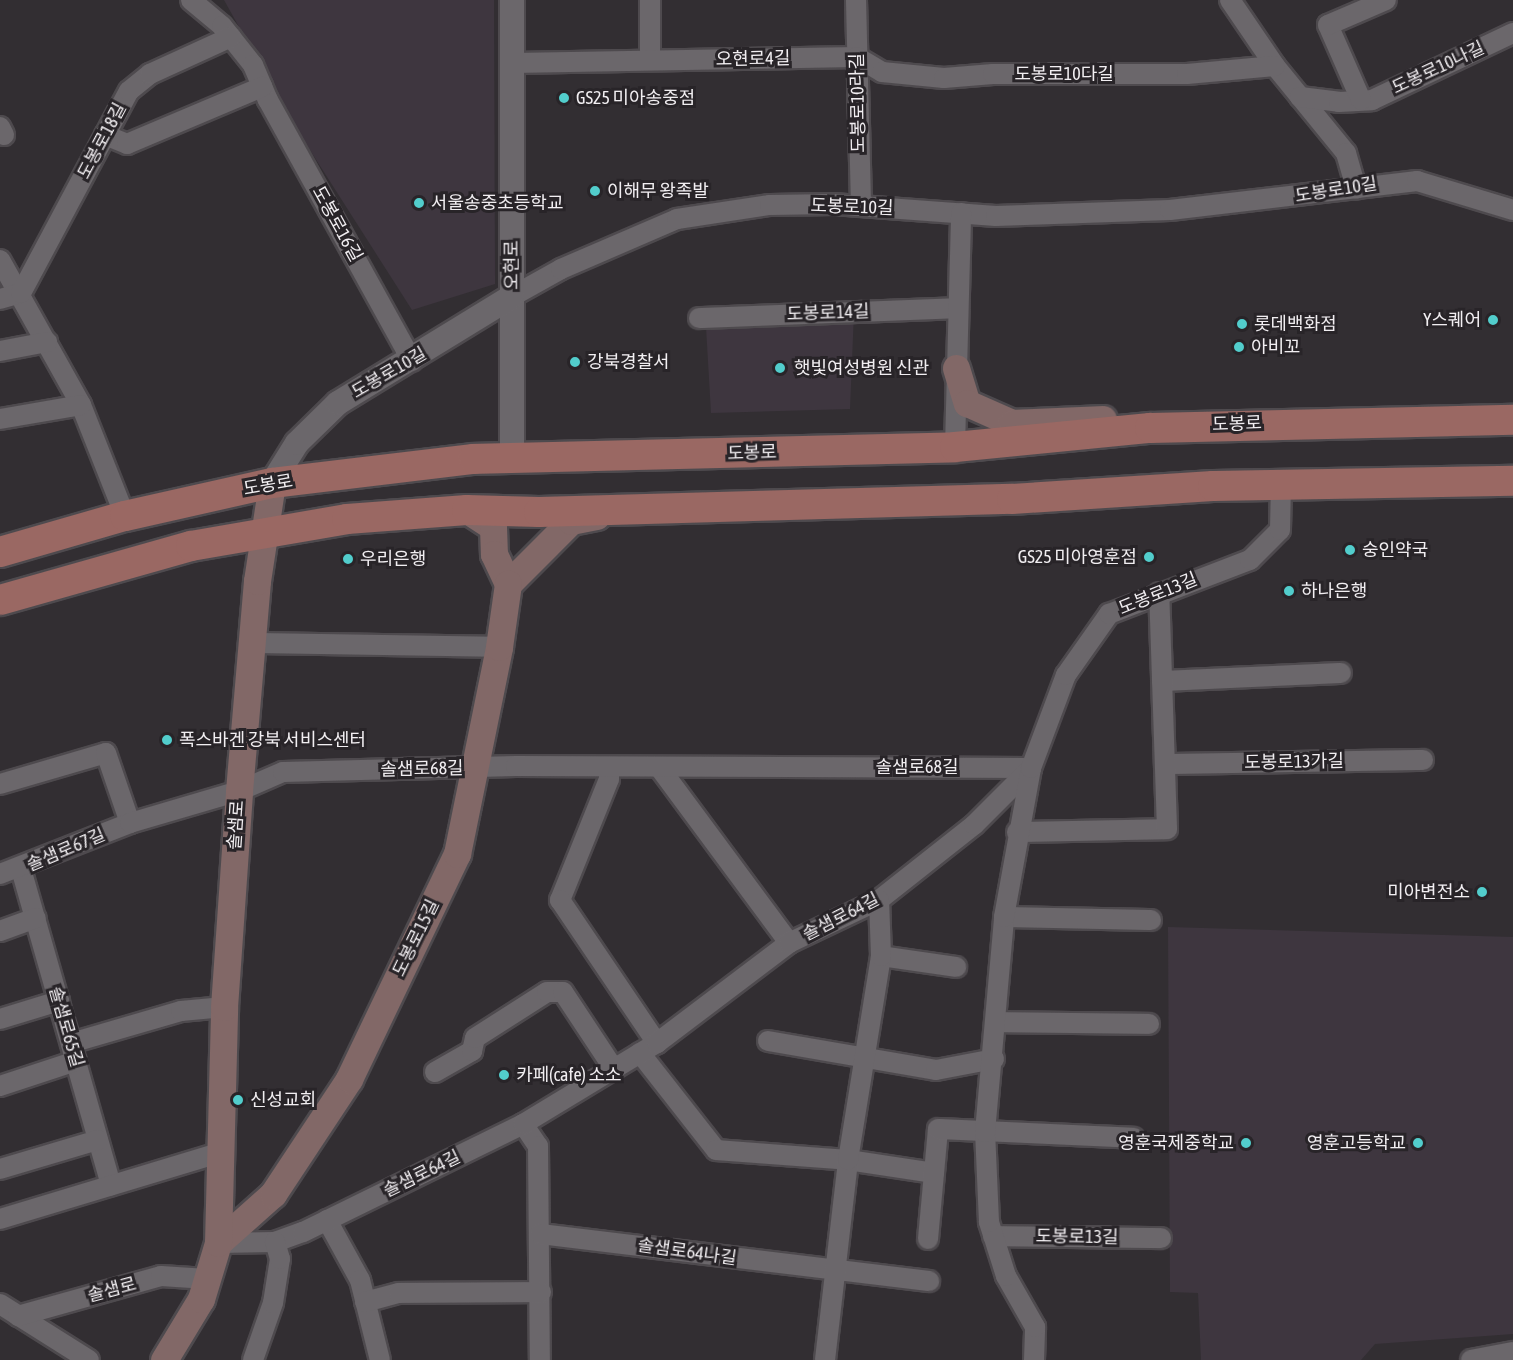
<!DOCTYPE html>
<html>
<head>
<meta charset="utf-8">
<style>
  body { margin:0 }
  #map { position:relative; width:1513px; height:1360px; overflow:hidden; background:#322e32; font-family:"Asap Condensed","Noto Sans KR",sans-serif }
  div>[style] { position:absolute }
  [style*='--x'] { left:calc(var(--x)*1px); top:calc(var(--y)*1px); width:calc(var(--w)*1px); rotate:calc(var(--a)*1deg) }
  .built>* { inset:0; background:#3e363f }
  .roads { filter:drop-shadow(2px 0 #4e4a4e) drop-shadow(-2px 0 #4e4a4e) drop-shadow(0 2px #4e4a4e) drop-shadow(0 -2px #4e4a4e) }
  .minor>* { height:20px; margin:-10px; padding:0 10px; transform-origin:10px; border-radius:10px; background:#6b676b }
  .tertiary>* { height:24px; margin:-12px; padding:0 12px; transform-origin:12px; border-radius:12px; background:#6b676b }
  .secondary>* { height:27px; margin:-13.5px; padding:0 13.5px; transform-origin:13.5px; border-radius:13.5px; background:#826867 }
  .primary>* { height:30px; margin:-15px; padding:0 15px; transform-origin:15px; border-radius:15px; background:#9a6863 }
  .dots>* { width:16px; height:16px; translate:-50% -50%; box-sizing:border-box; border:3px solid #282428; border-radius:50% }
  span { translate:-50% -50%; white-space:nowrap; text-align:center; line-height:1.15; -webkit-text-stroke:6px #282428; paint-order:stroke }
  .street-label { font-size:18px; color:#f1eef1 }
  .poi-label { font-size:18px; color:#f1eef1 }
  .left { translate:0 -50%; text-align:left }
  .right { translate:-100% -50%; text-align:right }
</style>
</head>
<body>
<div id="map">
  <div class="built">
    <i style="clip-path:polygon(224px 0,494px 0,495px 284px,412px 310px,292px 122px)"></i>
    <i style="clip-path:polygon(854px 312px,850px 409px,711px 413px,706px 327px)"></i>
    <i style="clip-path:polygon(1168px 927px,1513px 937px,1513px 1334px,1375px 1344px,1361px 1360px,1201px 1360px,1198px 1293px,1170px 1292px)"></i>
  </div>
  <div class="roads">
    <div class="minor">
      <i style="--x:191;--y:0;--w:40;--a:40"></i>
      <i style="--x:222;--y:26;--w:50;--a:51.5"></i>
      <i style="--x:253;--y:65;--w:38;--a:67"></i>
      <i style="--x:268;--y:100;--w:298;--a:61.1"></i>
      <i style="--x:856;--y:0;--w:206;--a:88.6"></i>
      <i style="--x:1230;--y:0;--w:80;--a:55.7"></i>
      <i style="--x:1275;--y:66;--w:112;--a:50.8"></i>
      <i style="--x:1346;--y:153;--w:37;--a:74"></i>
      <i style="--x:650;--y:60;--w:60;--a:-90"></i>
      <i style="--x:513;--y:63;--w:344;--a:-1"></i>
      <i style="--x:857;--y:57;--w:29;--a:31"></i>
      <i style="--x:882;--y:72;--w:62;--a:5.5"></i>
      <i style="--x:944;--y:78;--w:49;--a:-4.7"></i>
      <i style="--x:993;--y:74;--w:194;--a:0"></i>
      <i style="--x:1187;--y:74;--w:88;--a:-5.2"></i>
      <i style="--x:1300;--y:97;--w:39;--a:7"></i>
      <i style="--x:1339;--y:102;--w:33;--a:-3"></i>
      <i style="--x:1372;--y:100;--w:156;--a:-25.4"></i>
      <i style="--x:1361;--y:100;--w:82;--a:-113.7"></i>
      <i style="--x:1328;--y:25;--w:63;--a:-23.3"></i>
      <i style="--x:0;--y:127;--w:9;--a:63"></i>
      <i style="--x:105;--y:135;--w:24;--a:22"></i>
      <i style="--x:127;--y:144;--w:147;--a:-22.9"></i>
      <i style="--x:0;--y:260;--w:166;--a:60.8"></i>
      <i style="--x:81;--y:405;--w:119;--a:68.4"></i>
      <i style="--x:511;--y:297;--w:57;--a:-29.2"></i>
      <i style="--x:561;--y:269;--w:126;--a:-23.3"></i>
      <i style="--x:677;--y:219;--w:94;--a:-8.6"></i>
      <i style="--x:770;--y:205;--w:63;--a:-0.9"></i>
      <i style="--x:833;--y:204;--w:163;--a:4.2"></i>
      <i style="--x:996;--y:216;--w:174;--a:-2"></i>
      <i style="--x:1170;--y:210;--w:249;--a:-6.7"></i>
      <i style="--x:1417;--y:181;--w:100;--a:16.8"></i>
      <i style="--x:0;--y:299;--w:22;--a:-16"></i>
      <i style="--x:21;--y:293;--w:229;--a:-61.9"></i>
      <i style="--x:129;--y:91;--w:27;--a:-39"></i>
      <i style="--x:150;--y:74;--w:89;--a:-24.6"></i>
      <i style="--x:699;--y:318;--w:259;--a:-2.2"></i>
      <i style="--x:0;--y:351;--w:48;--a:-10.8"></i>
      <i style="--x:0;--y:419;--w:82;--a:-9.8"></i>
      <i style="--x:955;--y:447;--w:234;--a:-88.5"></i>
      <i style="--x:251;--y:643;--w:248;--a:0.9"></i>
      <i style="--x:1162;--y:681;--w:179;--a:-2.6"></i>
      <i style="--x:1165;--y:764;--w:258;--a:-0.9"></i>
      <i style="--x:609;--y:767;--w:12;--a:90"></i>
      <i style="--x:609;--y:779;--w:131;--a:112"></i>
      <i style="--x:560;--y:900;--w:173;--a:55.9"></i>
      <i style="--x:659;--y:767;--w:219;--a:53.5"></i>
      <i style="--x:0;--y:784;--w:110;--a:-16.3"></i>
      <i style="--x:106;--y:753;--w:74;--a:71.1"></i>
      <i style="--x:1017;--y:832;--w:150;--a:-1.1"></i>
      <i style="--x:1167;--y:829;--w:236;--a:-91.9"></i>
      <i style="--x:21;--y:869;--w:329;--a:74.1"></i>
      <i style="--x:0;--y:874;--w:140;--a:-21.4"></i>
      <i style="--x:130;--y:823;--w:114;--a:-16.4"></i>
      <i style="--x:239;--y:791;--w:48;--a:-23.4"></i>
      <i style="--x:283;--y:772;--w:233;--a:-1.5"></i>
      <i style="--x:516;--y:766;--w:515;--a:0.22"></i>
      <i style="--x:1004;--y:917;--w:147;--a:1.2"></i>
      <i style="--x:0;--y:931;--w:38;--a:-20"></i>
      <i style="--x:881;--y:956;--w:76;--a:8.3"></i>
      <i style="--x:0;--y:1019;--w:62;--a:-17"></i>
      <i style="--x:996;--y:1022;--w:153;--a:0.7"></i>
      <i style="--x:768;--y:1041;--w:170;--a:9.8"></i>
      <i style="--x:936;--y:1070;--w:59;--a:-10.7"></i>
      <i style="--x:71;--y:1043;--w:115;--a:-16.2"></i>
      <i style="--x:181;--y:1011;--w:43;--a:-5.3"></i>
      <i style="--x:640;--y:1053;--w:123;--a:51.9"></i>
      <i style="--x:716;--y:1150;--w:132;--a:4.3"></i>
      <i style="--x:848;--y:1160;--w:87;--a:8.6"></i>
      <i style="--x:435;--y:1072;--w:43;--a:-29.6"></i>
      <i style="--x:472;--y:1051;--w:13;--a:-77"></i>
      <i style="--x:475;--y:1038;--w:85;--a:-32.6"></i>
      <i style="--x:547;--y:992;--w:16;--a:0"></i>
      <i style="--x:563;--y:992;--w:92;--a:56.5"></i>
      <i style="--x:0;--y:1086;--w:80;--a:-18.2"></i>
      <i style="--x:523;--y:1124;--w:27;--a:56"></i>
      <i style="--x:538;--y:1146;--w:214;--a:89.5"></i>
      <i style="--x:0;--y:1169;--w:102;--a:-16.5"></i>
      <i style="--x:0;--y:1219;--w:228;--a:-16.8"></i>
      <i style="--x:327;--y:1220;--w:68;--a:61.2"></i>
      <i style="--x:360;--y:1280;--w:82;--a:76"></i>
      <i style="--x:540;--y:1234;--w:392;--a:6.9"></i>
      <i style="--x:993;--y:1236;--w:168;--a:0.7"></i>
      <i style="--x:928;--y:1239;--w:110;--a:-84.8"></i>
      <i style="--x:938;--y:1129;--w:196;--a:2.6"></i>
      <i style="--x:218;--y:1243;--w:57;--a:-1"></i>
      <i style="--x:275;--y:1242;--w:30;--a:-20"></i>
      <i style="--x:303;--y:1232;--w:245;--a:-26.1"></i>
      <i style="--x:523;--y:1124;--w:157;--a:-31.2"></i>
      <i style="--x:657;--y:1043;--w:166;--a:-37.1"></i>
      <i style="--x:789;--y:943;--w:100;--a:-25.5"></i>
      <i style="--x:879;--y:900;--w:121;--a:-38.3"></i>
      <i style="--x:974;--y:825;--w:81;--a:-45"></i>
      <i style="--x:365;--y:1302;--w:35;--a:-15"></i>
      <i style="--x:399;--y:1293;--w:142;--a:-0.4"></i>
      <i style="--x:0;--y:1304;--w:105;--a:32.2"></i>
      <i style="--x:18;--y:1316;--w:148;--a:-15.6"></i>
      <i style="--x:161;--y:1276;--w:46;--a:3.7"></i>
      <i style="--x:253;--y:1360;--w:60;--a:-70.7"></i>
      <i style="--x:273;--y:1303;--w:45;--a:-81"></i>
      <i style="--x:280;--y:1259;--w:18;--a:-106"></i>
      <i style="--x:825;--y:1360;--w:201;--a:-83.4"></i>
      <i style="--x:848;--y:1160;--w:207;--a:-80.8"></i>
      <i style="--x:881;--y:956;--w:56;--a:-92"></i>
      <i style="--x:1034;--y:1360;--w:33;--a:-88"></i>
      <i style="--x:1035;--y:1327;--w:59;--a:-119.6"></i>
      <i style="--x:1006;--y:1276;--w:57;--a:-107.5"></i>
      <i style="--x:989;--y:1222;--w:90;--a:-92.5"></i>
      <i style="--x:985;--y:1132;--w:216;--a:-84.9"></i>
      <i style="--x:1004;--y:917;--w:151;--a:-79.7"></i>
      <i style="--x:1031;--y:768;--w:99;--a:-69.4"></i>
      <i style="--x:1066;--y:675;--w:75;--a:-54.8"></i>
      <i style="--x:1109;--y:614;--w:151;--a:-21"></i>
      <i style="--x:1250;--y:560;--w:42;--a:-45"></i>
      <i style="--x:1280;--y:530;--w:46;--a:-88.8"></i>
      <i style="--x:1471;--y:1360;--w:43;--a:-10.8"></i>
    </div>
    <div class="tertiary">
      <i style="--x:512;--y:458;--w:458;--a:-90"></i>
      <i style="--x:272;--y:483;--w:47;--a:-58"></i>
      <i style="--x:297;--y:443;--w:57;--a:-44.3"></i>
      <i style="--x:338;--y:403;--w:203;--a:-31.5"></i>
    </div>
    <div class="secondary">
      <i style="--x:956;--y:368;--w:37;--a:73"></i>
      <i style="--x:967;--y:403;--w:49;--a:24"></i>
      <i style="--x:1012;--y:423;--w:91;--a:-2.5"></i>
      <i style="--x:467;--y:510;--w:31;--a:33"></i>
      <i style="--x:493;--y:527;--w:27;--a:88"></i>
      <i style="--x:494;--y:554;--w:33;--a:65"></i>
      <i style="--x:508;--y:584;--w:89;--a:-45"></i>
      <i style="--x:571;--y:521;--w:26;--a:-11"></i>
      <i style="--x:218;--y:1243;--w:74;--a:-41.7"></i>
      <i style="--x:273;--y:1194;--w:138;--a:-56.5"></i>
      <i style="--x:349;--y:1079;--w:250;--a:-64.4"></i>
      <i style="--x:457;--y:854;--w:211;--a:-78.5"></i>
      <i style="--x:499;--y:647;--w:64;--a:-81.9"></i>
      <i style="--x:164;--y:1360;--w:71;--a:-58.8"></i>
      <i style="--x:201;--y:1299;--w:59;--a:-73.1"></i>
      <i style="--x:218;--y:1243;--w:236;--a:-88.5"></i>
      <i style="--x:224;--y:1007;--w:217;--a:-86"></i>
      <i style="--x:239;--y:791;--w:211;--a:-85.1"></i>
      <i style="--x:257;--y:581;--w:99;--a:-81.3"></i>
    </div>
    <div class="primary">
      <i style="--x:0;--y:552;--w:130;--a:-16.1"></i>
      <i style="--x:125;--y:516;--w:151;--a:-12.7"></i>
      <i style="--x:272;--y:483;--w:203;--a:-6.8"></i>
      <i style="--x:474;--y:459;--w:481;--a:-1.4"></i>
      <i style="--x:955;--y:447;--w:196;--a:-5.6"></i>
      <i style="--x:1150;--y:428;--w:363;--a:-1.3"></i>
      <i style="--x:0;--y:600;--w:198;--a:-15.8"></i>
      <i style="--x:191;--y:546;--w:158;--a:-9.8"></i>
      <i style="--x:347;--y:519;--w:120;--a:-4.3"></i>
      <i style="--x:467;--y:510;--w:72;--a:1.6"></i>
      <i style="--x:539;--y:512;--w:473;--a:-1.6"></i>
      <i style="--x:1012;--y:499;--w:201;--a:-3.7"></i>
      <i style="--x:1213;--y:486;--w:300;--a:-1"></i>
    </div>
  </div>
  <div class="dots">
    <i style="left:564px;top:98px;background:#52cdcc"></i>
    <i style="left:595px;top:191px;background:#52cdcc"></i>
    <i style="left:419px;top:203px;background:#52cdcc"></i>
    <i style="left:1493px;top:320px;background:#52cdcc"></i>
    <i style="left:1242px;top:324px;background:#52cdcc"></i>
    <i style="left:1239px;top:347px;background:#52cdcc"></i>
    <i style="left:575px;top:362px;background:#52cdcc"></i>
    <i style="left:780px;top:368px;background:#52cdcc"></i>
    <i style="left:1350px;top:550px;background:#52cdcc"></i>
    <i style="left:1149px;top:557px;background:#52cdcc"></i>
    <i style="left:348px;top:559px;background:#52cdcc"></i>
    <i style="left:1289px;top:591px;background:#52cdcc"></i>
    <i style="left:167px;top:740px;background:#52cdcc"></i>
    <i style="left:1482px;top:892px;background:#52cdcc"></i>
    <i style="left:504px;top:1075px;background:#52cdcc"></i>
    <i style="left:238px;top:1100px;background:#52cdcc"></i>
    <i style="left:1246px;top:1143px;background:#52cdcc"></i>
    <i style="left:1418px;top:1143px;background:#52cdcc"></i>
  </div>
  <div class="street-label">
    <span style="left:753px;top:59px;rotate:-1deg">오현로4길</span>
    <span style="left:1438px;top:68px;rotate:-25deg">도봉로10나길</span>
    <span style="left:1064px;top:74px">도봉로10다길</span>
    <span style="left:858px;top:103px;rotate:-91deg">도봉로10라길</span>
    <span style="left:102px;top:141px;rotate:-62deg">도봉로18길</span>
    <span style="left:1336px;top:190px;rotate:-9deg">도봉로10길</span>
    <span style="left:852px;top:207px;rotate:2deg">도봉로10길</span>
    <span style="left:337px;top:224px;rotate:61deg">도봉로16길</span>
    <span style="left:512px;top:265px;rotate:-90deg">오현로</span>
    <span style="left:828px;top:313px;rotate:-2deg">도봉로14길</span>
    <span style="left:389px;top:373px;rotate:-30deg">도봉로10길</span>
    <span style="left:1237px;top:424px;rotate:-2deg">도봉로</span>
    <span style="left:752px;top:453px;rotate:-2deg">도봉로</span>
    <span style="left:268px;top:485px;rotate:-10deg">도봉로</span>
    <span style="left:1158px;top:594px;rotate:-22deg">도봉로13길</span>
    <span style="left:1294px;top:762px;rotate:-1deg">도봉로13가길</span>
    <span style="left:917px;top:767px">솔샘로68길</span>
    <span style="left:422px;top:769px;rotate:-1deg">솔샘로68길</span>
    <span style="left:236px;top:825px;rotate:-86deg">솔샘로</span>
    <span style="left:66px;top:850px;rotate:-23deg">솔샘로67길</span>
    <span style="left:841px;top:917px;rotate:-27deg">솔샘로64길</span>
    <span style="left:416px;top:938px;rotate:-64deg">도봉로15길</span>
    <span style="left:66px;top:1027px;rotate:74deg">솔샘로65길</span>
    <span style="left:422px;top:1174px;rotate:-26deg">솔샘로64길</span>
    <span style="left:1077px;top:1237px;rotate:1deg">도봉로13길</span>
    <span style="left:687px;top:1252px;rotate:8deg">솔샘로64나길</span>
    <span style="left:112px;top:1290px;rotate:-15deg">솔샘로</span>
  </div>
  <div class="poi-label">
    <span class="left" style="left:576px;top:98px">GS25 미아송중점</span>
    <span class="left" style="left:607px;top:191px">이해무 왕족발</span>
    <span class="left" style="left:431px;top:203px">서울송중초등학교</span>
    <span class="right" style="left:1481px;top:320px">Y스퀘어</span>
    <span class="left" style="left:1254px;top:324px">롯데백화점</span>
    <span class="left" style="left:1251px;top:347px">아비꼬</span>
    <span class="left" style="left:587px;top:362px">강북경찰서</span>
    <span class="left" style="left:794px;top:368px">햇빛여성병원 신관</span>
    <span class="left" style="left:1362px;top:550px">숭인약국</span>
    <span class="right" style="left:1137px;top:557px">GS25 미아영훈점</span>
    <span class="left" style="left:360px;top:559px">우리은행</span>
    <span class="left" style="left:1301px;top:591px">하나은행</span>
    <span class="left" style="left:179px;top:740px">폭스바겐 강북 서비스센터</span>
    <span class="right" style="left:1470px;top:892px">미아변전소</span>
    <span class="left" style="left:516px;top:1075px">카페(cafe) 소소</span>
    <span class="left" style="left:250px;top:1100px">신성교회</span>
    <span class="right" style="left:1234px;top:1143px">영훈국제중학교</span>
    <span class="right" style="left:1406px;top:1143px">영훈고등학교</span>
  </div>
</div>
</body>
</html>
